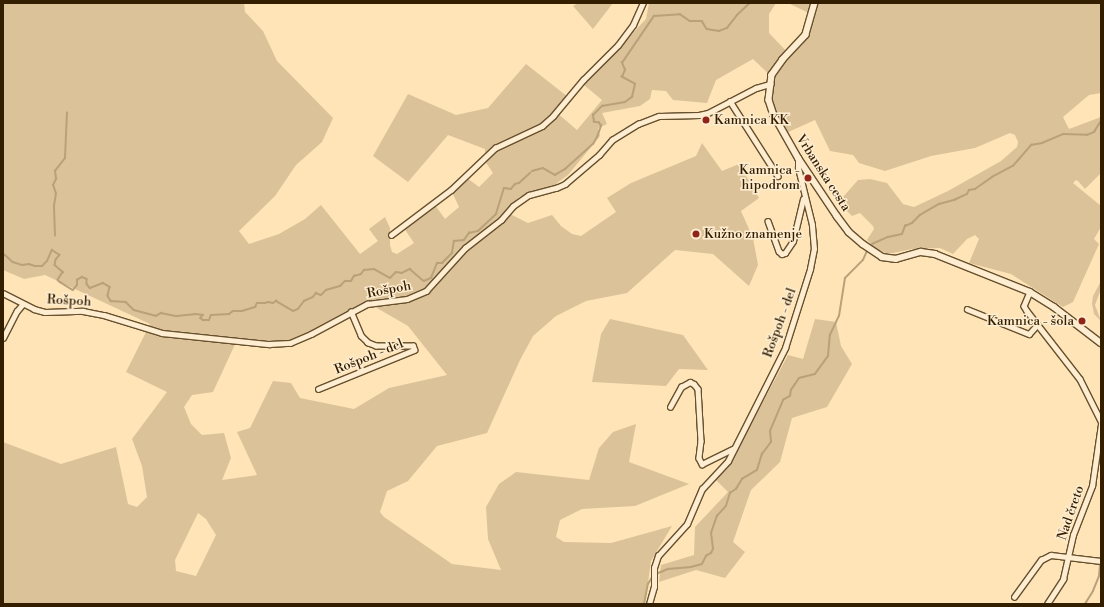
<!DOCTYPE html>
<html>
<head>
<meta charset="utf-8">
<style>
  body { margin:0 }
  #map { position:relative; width:1104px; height:607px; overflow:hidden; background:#fee4b7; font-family:"Libre Bodoni",serif }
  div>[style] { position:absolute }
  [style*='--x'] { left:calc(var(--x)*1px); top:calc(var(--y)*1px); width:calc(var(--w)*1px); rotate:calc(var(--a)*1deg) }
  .green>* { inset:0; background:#dcc298 }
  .stream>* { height:1.5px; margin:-0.75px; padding:0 0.75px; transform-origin:0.75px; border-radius:0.75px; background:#b9a179 }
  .roads { filter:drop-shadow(1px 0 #66502e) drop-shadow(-1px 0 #66502e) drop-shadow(0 1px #66502e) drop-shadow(0 -1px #66502e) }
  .minor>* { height:4.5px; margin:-2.25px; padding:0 2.25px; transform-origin:2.25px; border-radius:2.25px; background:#feedd0 }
  .tertiary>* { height:5.5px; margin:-2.75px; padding:0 2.75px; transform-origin:2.75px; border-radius:2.75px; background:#feedd0 }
  .dots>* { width:11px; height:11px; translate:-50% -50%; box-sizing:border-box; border:2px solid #feedd0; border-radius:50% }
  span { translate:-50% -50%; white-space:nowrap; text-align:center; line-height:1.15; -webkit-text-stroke:3px #feedd0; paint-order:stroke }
  .poi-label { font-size:13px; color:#341e00 }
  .left { translate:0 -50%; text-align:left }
  .right { translate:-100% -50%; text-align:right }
  .street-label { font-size:13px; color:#341e00 }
  .frame { position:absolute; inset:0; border:4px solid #341e00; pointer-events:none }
</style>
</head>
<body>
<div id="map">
  <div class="green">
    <i style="clip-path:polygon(evenodd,3px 3px,244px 3px,245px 12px,263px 31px,277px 61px,333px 118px,322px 142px,296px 165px,275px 196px,239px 231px,249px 244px,279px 234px,305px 219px,321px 205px,360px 254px,378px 241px,369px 229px,385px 217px,390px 228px,390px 245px,392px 252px,397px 254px,414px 243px,404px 228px,435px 205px,445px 219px,459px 207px,452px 192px,467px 178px,479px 187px,493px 173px,485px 161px,485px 149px,448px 135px,408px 182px,373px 156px,408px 94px,456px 115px,488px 108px,526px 64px,568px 97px,556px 112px,577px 130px,602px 100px,584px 85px,646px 19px,649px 3px,776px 3px,769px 14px,769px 33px,791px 56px,805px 41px,815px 16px,788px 3px,1101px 3px,1101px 93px,1089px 95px,1063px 117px,1069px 129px,1101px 117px,1101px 173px,1085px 189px,1078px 181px,1076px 180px,1073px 183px,1101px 206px,1101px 227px,1094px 239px,1099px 244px,1073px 302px,1063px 307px,1011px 274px,969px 263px,979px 239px,975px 235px,967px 239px,953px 254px,940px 248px,912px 249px,888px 254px,875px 248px,867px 240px,874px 229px,873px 226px,860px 213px,852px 216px,847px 211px,843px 205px,843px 197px,858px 180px,870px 179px,887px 183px,903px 204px,914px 207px,948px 191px,1001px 161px,1017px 147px,1018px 142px,1015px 135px,1010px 133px,975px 148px,931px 156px,885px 171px,859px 163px,853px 155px,830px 151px,815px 120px,786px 133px,775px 115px,772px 98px,774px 79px,753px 59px,716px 80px,707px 103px,673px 100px,666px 91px,652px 90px,650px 99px,640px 106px,602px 113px,607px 124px,598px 128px,600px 136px,568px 175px,557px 183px,555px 186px,519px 197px,506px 212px,528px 223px,552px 215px,561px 226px,572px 234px,581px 236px,616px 212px,607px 198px,631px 183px,696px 156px,702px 143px,722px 171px,739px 164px,759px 198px,741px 211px,753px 238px,758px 265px,749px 286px,713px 254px,675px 250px,627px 293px,586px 301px,556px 316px,533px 336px,520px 360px,487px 433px,437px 446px,408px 481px,387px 491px,380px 512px,384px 517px,452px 564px,501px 570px,488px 539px,486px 507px,499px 484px,516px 472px,589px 480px,599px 448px,613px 432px,636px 424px,629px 462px,689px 484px,635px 506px,582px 509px,560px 520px,556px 537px,564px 542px,611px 543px,672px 526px,651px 561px,645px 604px,3px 604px,3px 442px,61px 464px,116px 447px,128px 504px,137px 507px,147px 497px,142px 466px,132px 439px,167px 392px,126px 372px,150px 324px,45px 275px,24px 279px,3px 270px,3px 3px,370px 304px,408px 326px,447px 375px,389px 388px,354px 409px,300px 398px,291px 383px,273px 381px,250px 428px,237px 432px,257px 475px,222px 480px,231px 458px,224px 433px,202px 435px,191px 424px,184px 407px,192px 395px,213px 392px,237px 340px,292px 342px,370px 304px,3px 3px,198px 513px,206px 519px,216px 535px,196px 576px,176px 571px,175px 560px,198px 513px)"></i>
    <i style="clip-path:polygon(578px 3px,613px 3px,593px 29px,573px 6px)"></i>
    <i style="clip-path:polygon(1101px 281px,1101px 289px,1095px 305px,1101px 321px,1094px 314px,1092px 304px,1093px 296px)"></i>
    <i style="clip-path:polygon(610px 319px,683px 335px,708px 370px,679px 369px,666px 386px,592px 382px,601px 334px)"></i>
    <i style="clip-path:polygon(815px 319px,836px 322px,841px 346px,852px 364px,827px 407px,792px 418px,780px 462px,751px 490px,733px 542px,745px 552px,725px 578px,696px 570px,659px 582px,661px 565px,694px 555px,695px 527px,728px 492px,715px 479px,733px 458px,788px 355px,803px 359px)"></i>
  </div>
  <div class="stream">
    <i style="--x:532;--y:171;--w:11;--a:-15"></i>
    <i style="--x:543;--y:168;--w:14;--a:30"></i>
    <i style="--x:555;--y:175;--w:12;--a:-31"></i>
    <i style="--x:565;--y:169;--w:38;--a:-42"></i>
    <i style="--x:593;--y:144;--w:8;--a:-60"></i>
    <i style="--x:597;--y:137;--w:12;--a:-70"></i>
    <i style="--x:601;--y:126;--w:4;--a:-124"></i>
    <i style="--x:599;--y:123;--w:5;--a:-169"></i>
    <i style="--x:594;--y:122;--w:7;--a:-98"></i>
    <i style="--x:593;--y:115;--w:13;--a:-45"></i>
    <i style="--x:602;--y:106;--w:23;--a:-10"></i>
    <i style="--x:625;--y:102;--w:9;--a:-36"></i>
    <i style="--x:632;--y:97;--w:13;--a:-77"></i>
    <i style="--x:635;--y:84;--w:15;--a:-152"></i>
    <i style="--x:622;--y:77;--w:8;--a:-67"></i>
    <i style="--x:625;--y:70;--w:8;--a:-113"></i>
    <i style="--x:622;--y:63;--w:57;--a:-55.8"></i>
    <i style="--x:654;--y:16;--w:26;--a:-4"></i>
    <i style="--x:680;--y:14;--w:12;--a:35"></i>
    <i style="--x:690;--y:21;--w:12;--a:0"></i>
    <i style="--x:702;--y:21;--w:9;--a:58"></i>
    <i style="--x:707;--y:29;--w:12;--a:9"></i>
    <i style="--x:719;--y:31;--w:9;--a:-21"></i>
    <i style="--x:727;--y:28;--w:16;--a:-52"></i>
    <i style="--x:737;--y:15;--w:18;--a:-43"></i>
    <i style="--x:55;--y:236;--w:30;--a:-92"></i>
    <i style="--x:54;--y:206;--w:12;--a:-81"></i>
    <i style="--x:56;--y:194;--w:9;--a:-108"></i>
    <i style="--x:53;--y:185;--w:7;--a:-63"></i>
    <i style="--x:56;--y:179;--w:8;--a:-97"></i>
    <i style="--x:55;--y:171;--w:16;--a:-52"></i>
    <i style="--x:65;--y:158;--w:45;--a:-87.5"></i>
    <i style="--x:872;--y:244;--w:17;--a:-24"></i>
    <i style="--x:888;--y:237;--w:14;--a:-12"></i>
    <i style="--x:902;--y:234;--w:9;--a:-69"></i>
    <i style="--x:905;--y:226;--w:8;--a:-23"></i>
    <i style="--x:912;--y:223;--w:11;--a:-45"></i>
    <i style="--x:920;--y:215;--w:22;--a:-30"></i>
    <i style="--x:939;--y:204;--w:16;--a:-15"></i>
    <i style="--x:954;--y:200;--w:14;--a:-25"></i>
    <i style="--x:967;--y:194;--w:4;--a:-63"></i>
    <i style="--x:969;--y:190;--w:6;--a:-9"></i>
    <i style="--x:975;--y:189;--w:21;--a:-35"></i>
    <i style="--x:992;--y:177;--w:24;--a:-28"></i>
    <i style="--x:1013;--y:166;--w:28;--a:-49"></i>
    <i style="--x:1031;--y:145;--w:11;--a:-10"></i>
    <i style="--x:1042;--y:143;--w:23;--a:-23"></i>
    <i style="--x:1063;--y:134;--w:24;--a:2"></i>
    <i style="--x:1087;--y:135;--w:8;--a:-23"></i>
    <i style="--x:1094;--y:132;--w:13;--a:-58"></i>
    <i style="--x:3;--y:253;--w:13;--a:42"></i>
    <i style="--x:13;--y:262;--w:9;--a:18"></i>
    <i style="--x:22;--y:265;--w:7;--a:-8"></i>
    <i style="--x:29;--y:264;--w:6;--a:18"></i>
    <i style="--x:35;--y:266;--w:7;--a:0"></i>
    <i style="--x:42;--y:266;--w:7;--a:-45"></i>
    <i style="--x:47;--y:261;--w:12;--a:-66"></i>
    <i style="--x:52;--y:250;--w:9;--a:32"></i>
    <i style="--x:60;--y:255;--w:6;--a:129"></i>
    <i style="--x:56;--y:260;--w:5;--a:101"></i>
    <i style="--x:55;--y:265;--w:11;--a:41"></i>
    <i style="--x:63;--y:272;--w:9;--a:122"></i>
    <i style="--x:58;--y:280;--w:3;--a:45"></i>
    <i style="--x:60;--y:282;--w:15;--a:32"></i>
    <i style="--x:73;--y:290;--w:6;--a:-51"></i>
    <i style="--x:77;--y:285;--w:5;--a:-90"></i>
    <i style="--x:77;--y:280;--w:6;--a:-31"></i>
    <i style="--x:82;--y:277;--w:5;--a:22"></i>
    <i style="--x:87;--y:279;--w:5;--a:90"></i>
    <i style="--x:87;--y:284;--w:5;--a:53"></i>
    <i style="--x:90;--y:288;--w:14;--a:-21"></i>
    <i style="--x:103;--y:283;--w:8;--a:30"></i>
    <i style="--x:110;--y:287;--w:9;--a:103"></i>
    <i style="--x:108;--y:296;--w:6;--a:59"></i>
    <i style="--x:111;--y:301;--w:15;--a:4"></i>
    <i style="--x:126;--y:302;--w:11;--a:45"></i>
    <i style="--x:134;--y:310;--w:23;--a:15"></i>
    <i style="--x:156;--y:316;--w:6;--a:-31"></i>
    <i style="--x:161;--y:313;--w:16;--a:11"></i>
    <i style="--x:177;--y:316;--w:19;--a:-6"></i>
    <i style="--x:196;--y:314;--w:7;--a:8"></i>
    <i style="--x:203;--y:315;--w:4;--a:124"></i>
    <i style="--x:201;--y:318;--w:3;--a:45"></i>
    <i style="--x:203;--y:320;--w:6;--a:0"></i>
    <i style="--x:209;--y:320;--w:5;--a:-68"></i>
    <i style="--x:211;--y:315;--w:18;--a:-3"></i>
    <i style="--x:229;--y:314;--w:5;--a:-37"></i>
    <i style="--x:233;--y:311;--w:9;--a:0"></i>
    <i style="--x:242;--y:311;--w:14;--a:-17"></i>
    <i style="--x:255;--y:307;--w:4;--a:-63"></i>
    <i style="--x:257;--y:303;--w:8;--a:0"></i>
    <i style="--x:265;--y:303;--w:3;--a:-18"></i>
    <i style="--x:268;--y:302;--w:5;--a:11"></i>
    <i style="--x:273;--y:303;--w:4;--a:-34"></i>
    <i style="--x:276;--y:301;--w:20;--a:30"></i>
    <i style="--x:293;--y:311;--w:5;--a:-22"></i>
    <i style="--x:298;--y:309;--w:10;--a:-53"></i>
    <i style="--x:304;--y:301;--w:10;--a:-24"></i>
    <i style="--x:313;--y:297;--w:5;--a:-53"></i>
    <i style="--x:316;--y:293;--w:5;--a:22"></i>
    <i style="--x:321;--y:295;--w:7;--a:-45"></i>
    <i style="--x:326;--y:290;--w:15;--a:-16"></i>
    <i style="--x:340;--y:286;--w:7;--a:-45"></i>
    <i style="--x:345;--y:281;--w:6;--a:0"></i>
    <i style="--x:351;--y:281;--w:6;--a:-59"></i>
    <i style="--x:354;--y:276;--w:7;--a:-16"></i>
    <i style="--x:361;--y:274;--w:5;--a:-53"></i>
    <i style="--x:364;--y:270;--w:10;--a:-6"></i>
    <i style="--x:374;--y:269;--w:18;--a:29"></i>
    <i style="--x:390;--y:278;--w:8;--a:-45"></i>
    <i style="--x:396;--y:272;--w:6;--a:9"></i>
    <i style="--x:402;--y:273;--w:9;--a:-27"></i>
    <i style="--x:410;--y:269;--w:18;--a:41"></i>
    <i style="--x:424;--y:281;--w:8;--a:-23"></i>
    <i style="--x:431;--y:278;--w:16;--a:-68"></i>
    <i style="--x:437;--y:263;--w:5;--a:0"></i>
    <i style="--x:442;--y:263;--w:14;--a:-45"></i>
    <i style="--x:452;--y:253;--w:12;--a:-81"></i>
    <i style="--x:454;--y:241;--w:10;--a:-6"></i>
    <i style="--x:464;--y:240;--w:9;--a:-54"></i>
    <i style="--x:469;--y:233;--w:9;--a:-13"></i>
    <i style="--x:478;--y:231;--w:25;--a:-43"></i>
    <i style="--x:496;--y:214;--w:27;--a:-73"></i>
    <i style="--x:504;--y:188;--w:7;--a:8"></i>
    <i style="--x:511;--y:189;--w:6;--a:-51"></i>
    <i style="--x:515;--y:184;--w:4;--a:-14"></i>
    <i style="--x:519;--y:183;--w:15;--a:-42"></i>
    <i style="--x:656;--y:574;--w:13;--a:-23"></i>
    <i style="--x:668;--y:569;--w:23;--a:-5"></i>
    <i style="--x:691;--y:567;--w:11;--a:-15"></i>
    <i style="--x:702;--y:564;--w:9;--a:-63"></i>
    <i style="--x:706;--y:556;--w:6;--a:-31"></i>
    <i style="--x:711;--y:553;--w:4;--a:-63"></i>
    <i style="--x:713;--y:549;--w:16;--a:-97"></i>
    <i style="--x:711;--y:533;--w:18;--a:-71"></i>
    <i style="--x:717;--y:516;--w:13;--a:-48"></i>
    <i style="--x:726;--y:506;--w:14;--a:-73"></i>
    <i style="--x:730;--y:493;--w:7;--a:-34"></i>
    <i style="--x:736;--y:489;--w:12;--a:-59"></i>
    <i style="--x:742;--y:479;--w:17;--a:-31"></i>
    <i style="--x:757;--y:470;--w:17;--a:-73"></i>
    <i style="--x:762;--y:454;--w:15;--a:-53"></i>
    <i style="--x:771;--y:442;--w:11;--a:-95"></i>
    <i style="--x:770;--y:431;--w:34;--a:-67"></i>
    <i style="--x:783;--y:400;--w:8;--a:-30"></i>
    <i style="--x:790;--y:396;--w:6;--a:-81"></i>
    <i style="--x:791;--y:390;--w:14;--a:-56"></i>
    <i style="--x:799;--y:378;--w:16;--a:-14"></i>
    <i style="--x:815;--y:374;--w:22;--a:-54"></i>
    <i style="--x:828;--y:356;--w:21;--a:-85"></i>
    <i style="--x:830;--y:335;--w:21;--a:-65"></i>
    <i style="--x:839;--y:316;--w:38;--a:-81"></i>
    <i style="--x:845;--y:278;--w:25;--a:-45"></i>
    <i style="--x:863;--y:260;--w:12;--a:-66"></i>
    <i style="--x:644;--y:604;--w:20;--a:-79"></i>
    <i style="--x:648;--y:584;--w:9;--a:-58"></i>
    <i style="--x:1085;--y:604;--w:15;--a:-58"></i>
    <i style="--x:1093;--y:591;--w:16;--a:-68"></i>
    <i style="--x:1099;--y:576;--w:11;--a:-85"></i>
  </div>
  <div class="roads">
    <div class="minor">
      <i style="--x:730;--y:101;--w:89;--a:57.4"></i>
      <i style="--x:768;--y:221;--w:32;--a:70"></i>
      <i style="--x:779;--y:251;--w:4;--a:45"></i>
      <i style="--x:782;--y:254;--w:3;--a:-18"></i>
      <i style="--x:785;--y:253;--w:14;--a:-56"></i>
      <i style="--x:793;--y:241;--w:43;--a:-76.6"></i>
      <i style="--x:391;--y:235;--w:75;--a:-36.9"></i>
      <i style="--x:451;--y:190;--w:61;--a:-43.7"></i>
      <i style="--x:495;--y:148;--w:52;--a:-25.1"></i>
      <i style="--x:542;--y:126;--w:15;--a:-42"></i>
      <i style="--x:553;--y:116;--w:47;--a:-50.2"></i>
      <i style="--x:583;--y:80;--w:49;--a:-45"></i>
      <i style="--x:618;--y:45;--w:25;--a:-53"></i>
      <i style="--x:633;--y:25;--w:24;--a:-66"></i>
      <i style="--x:1030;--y:292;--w:15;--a:113"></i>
      <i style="--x:1024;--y:306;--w:6;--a:59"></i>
      <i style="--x:1027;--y:311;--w:86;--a:52.1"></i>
      <i style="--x:1080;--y:379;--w:47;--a:63.4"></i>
      <i style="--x:3;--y:293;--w:35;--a:27"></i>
      <i style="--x:34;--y:309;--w:11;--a:15"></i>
      <i style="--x:45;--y:312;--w:38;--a:-2"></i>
      <i style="--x:83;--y:311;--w:21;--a:11"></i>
      <i style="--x:104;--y:315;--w:61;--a:17.2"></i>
      <i style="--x:162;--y:333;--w:108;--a:5.9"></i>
      <i style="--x:269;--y:344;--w:21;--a:-3"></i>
      <i style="--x:290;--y:343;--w:23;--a:-23"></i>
      <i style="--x:311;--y:334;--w:64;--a:-28.2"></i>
      <i style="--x:367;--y:304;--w:40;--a:-7.1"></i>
      <i style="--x:407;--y:299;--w:21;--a:-23"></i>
      <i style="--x:426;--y:291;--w:58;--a:-47.8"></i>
      <i style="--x:465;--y:248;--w:46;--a:-37.9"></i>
      <i style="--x:501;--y:220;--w:18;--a:-49"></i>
      <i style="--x:513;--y:206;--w:19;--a:-35"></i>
      <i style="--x:529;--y:195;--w:28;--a:-15"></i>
      <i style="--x:556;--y:188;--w:10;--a:-24"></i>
      <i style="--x:565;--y:184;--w:45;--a:-40.5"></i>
      <i style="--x:599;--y:155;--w:20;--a:-49"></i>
      <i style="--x:612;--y:140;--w:31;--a:-32"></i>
      <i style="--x:638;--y:124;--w:22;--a:-21"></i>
      <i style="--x:659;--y:116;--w:40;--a:-1.4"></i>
      <i style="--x:699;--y:115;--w:9;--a:-13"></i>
      <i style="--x:708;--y:113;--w:54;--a:-27.5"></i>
      <i style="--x:756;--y:88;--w:15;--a:-16"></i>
      <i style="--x:967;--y:309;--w:67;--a:22"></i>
      <i style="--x:1029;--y:334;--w:12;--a:-48"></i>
      <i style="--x:3;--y:338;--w:30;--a:-63"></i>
      <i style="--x:17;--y:311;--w:8;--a:-50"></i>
      <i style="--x:318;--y:389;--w:104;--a:-22.1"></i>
      <i style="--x:414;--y:350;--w:4;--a:-104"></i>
      <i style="--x:413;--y:346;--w:37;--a:180"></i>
      <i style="--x:376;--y:346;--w:9;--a:-159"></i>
      <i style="--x:368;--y:343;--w:10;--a:-135"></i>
      <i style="--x:361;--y:336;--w:26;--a:-113"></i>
      <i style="--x:670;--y:407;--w:23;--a:-61"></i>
      <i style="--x:681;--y:387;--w:10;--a:-29"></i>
      <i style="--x:690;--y:382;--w:4;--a:27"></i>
      <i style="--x:694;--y:384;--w:6;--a:51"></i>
      <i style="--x:698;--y:389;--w:52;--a:86.7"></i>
      <i style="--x:701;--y:441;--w:17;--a:97"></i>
      <i style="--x:699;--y:458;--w:7;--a:63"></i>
      <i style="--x:702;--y:464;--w:34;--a:-26"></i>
      <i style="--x:1014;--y:597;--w:46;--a:-53.9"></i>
      <i style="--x:1041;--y:560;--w:11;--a:-27"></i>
      <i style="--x:1051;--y:555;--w:50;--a:6.8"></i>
      <i style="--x:649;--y:604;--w:18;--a:-74"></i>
      <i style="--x:654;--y:587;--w:19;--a:-90"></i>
      <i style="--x:654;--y:568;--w:13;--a:-72"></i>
      <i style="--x:658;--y:556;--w:43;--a:-47.8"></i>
      <i style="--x:687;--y:524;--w:38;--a:-67"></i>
      <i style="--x:702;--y:489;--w:38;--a:-47"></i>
      <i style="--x:728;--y:461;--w:127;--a:-63.2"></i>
      <i style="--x:785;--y:348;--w:83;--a:-72.4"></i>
      <i style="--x:810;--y:269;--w:20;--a:-79"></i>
      <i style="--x:814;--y:249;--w:24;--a:-95"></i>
      <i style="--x:812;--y:225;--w:59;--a:-103.8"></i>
      <i style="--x:798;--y:168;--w:10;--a:-90"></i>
      <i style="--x:1047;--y:604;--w:30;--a:-57"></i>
      <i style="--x:1063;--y:579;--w:45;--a:-77.2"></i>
      <i style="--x:1073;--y:535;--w:53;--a:-68.8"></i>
      <i style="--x:1092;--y:486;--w:63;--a:-81.7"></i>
    </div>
    <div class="tertiary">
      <i style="--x:815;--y:3;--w:33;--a:106"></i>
      <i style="--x:806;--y:35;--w:34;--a:133"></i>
      <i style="--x:783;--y:60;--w:19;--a:126"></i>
      <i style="--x:772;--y:75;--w:25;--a:97"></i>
      <i style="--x:769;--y:100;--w:16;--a:72"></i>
      <i style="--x:774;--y:115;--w:51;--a:60.4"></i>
      <i style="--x:799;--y:159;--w:69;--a:56.3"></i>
      <i style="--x:837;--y:216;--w:20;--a:53"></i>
      <i style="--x:849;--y:232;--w:18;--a:41"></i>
      <i style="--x:863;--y:244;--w:23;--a:34"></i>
      <i style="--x:882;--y:257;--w:14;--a:8"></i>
      <i style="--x:896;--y:259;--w:26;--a:-16"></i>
      <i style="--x:921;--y:252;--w:14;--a:8"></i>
      <i style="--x:935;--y:254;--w:102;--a:21.8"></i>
      <i style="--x:1030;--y:292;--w:28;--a:32"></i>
      <i style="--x:1054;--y:307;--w:59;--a:37.5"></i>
    </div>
  </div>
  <div class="dots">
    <i style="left:706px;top:120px;background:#8f2418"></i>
    <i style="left:808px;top:178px;background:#8f2418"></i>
    <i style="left:696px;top:234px;background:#8f2418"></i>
    <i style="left:1082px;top:321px;background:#8f2418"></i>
  </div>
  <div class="poi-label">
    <span class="left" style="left:714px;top:120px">Kamnica KK</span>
    <span class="right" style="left:800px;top:178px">Kamnica -<br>hipodrom</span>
    <span class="left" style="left:704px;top:234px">Kužno znamenje</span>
    <span class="right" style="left:1074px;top:321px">Kamnica - šola</span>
  </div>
  <div class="street-label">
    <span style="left:823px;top:173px;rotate:57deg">Vrbanska cesta</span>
    <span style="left:389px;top:290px;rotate:-11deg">Rošpoh</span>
    <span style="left:69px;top:301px;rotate:3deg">Rošpoh</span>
    <span style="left:780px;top:323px;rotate:-70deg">Rošpoh - del</span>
    <span style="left:369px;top:357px;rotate:-22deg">Rošpoh - del</span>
    <span style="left:1071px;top:513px;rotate:-71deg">Nad čreto</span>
  </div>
  <div class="frame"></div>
</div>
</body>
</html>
